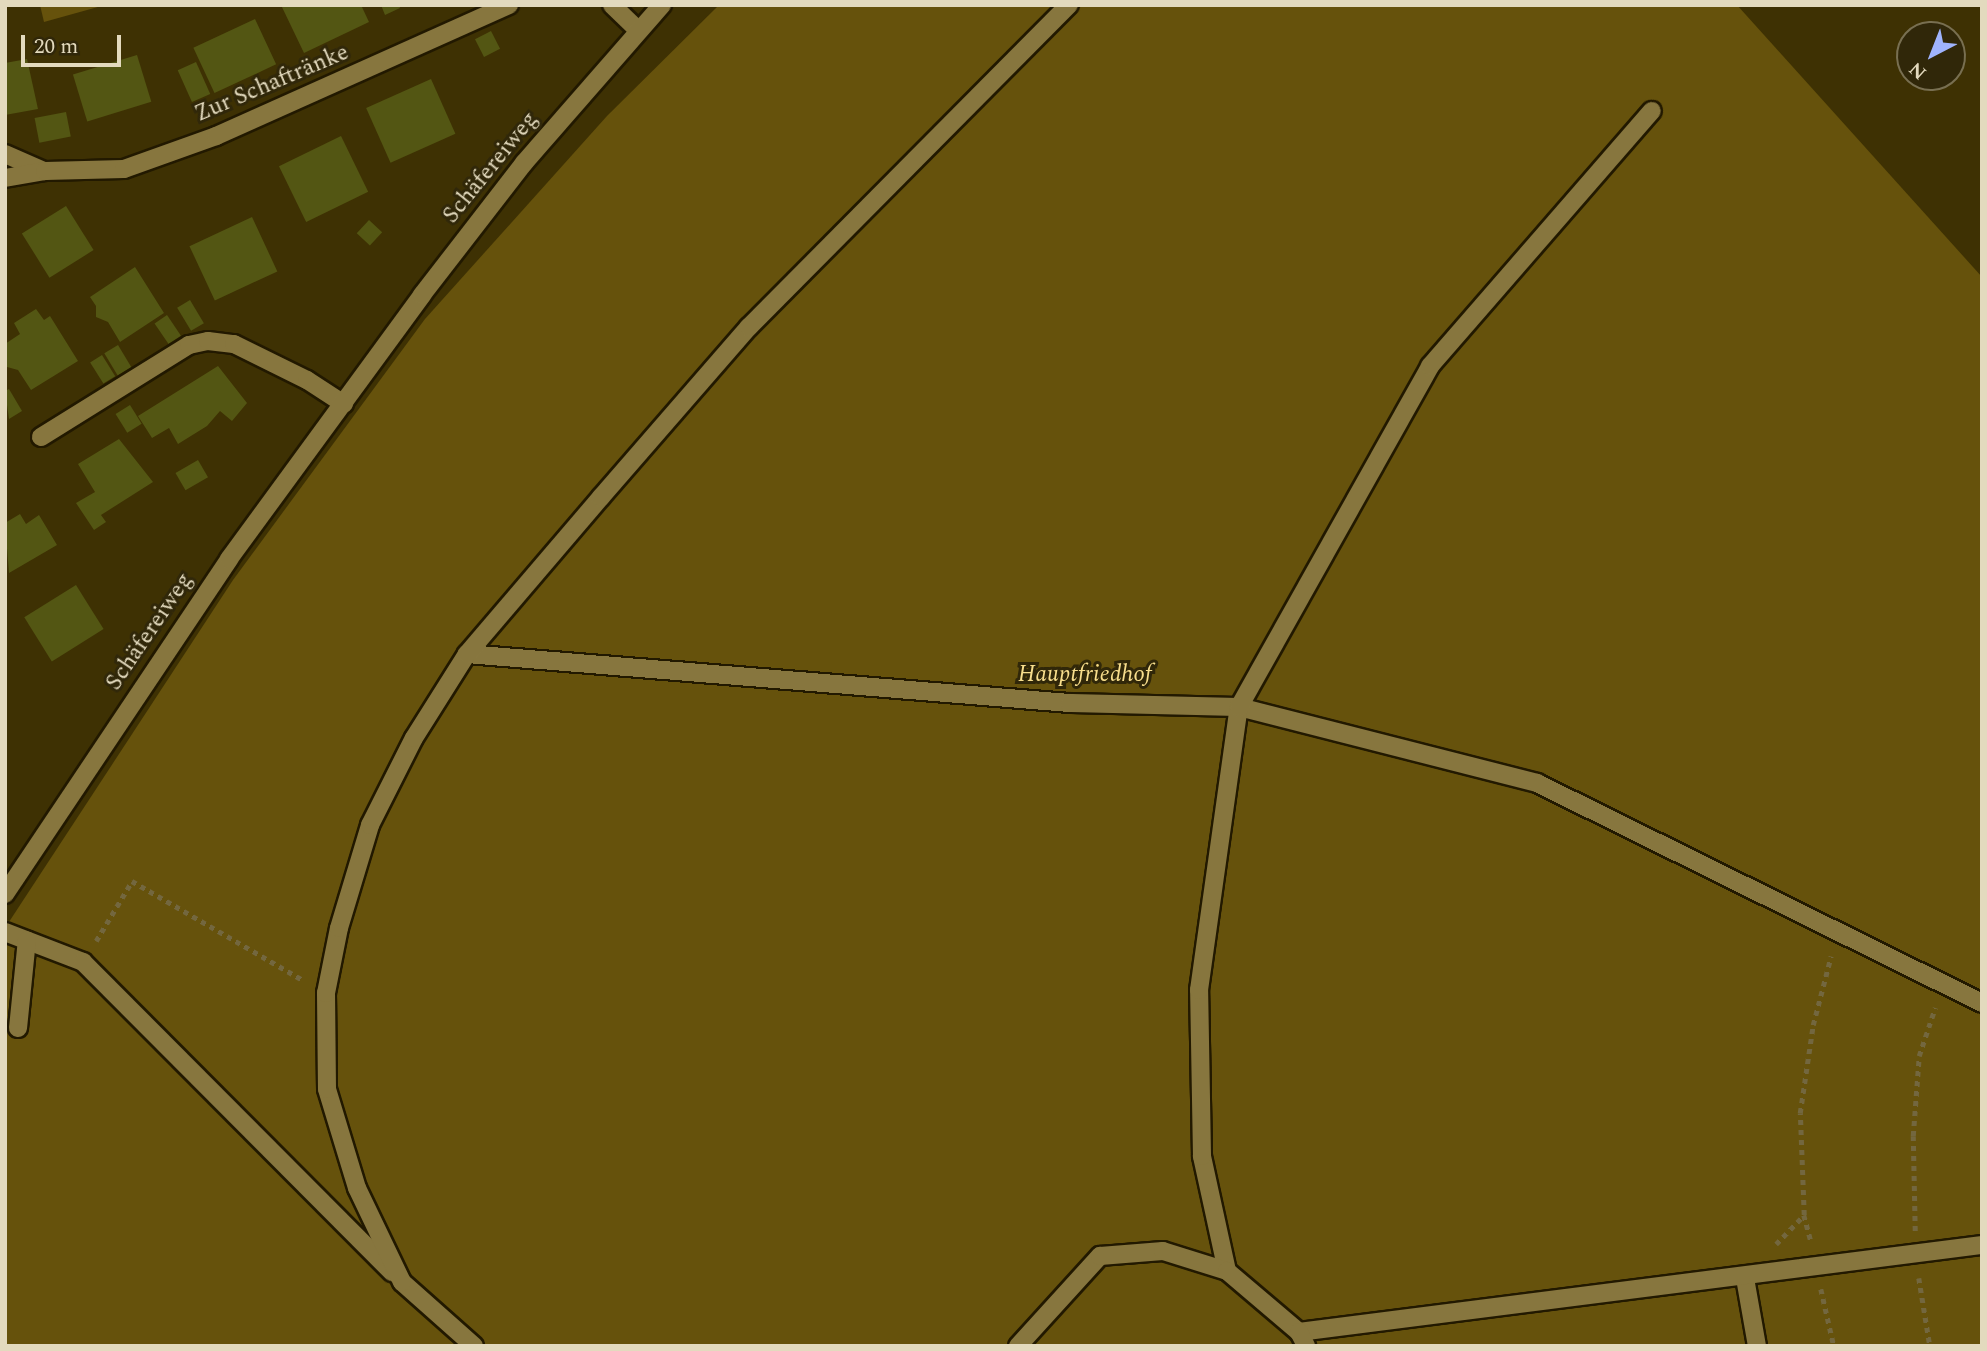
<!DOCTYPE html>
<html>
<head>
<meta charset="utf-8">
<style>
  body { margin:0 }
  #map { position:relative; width:1987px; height:1351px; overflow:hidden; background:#3e3103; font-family:Spectral,serif }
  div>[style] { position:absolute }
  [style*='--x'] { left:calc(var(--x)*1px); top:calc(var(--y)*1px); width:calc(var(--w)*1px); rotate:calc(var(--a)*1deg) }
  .green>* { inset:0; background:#66520c }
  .building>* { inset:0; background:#535613; transform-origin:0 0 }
  .path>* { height:4.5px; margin-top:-2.25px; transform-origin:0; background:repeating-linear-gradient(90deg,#73673f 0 5px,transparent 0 10px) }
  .roads { filter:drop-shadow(2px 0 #221900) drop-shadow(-2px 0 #221900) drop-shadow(0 2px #221900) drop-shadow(0 -2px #221900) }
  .minor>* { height:18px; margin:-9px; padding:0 9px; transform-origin:9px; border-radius:9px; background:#87763e }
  span { translate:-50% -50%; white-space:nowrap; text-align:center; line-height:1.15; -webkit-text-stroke:6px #302709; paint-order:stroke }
  .street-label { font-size:23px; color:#e3dabe }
  .park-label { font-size:23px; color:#f8de8c; font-style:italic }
  .frame { position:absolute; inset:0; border:7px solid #e3dabe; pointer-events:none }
  .north { position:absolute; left:1896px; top:21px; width:70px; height:70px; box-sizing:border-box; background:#302709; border:2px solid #786f51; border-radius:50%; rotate:222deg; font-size:19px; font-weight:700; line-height:28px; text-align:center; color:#e3dabe }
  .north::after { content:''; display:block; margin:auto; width:24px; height:32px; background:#9fb3fd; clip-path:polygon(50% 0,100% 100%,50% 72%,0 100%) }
  .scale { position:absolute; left:21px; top:35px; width:100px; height:32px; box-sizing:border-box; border:4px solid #e3dabe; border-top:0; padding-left:9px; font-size:21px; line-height:24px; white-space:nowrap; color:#e3dabe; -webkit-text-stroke:5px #302709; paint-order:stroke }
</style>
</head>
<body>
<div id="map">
  <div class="green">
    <i style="clip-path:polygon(40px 5px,105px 5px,44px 22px)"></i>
    <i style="clip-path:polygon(719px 5px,1737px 5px,1982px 277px,1982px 1346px,5px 1346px,5px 928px,233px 580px,425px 319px,607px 116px)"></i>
  </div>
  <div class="building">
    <i style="clip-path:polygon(281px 5px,361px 5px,369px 22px,304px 53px)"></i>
    <i style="clip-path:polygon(381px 5px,399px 5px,400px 8px,385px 15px)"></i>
    <i style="left:255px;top:19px;width:50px;height:68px;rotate:65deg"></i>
    <i style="left:491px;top:31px;width:20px;height:18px;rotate:63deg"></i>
    <i style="left:137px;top:55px;width:49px;height:67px;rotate:73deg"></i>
    <i style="clip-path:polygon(27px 59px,38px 109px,5px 115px,5px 63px)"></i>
    <i style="left:196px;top:62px;width:35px;height:20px;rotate:66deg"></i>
    <i style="left:431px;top:79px;width:60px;height:71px;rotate:66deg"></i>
    <i style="left:66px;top:112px;width:25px;height:32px;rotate:79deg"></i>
    <i style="left:341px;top:136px;width:62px;height:69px;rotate:64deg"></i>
    <i style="left:66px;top:206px;width:52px;height:52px;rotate:58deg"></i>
    <i style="left:252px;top:217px;width:60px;height:69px;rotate:65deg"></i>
    <i style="left:369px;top:220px;width:18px;height:18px;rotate:43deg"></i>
    <i style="clip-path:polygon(135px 267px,164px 313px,120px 342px,108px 322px,96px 317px,96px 306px,90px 297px)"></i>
    <i style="left:190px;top:300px;width:27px;height:15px;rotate:59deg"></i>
    <i style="clip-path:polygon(36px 309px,44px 320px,50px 316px,78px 361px,31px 390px,18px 370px,7px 367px,5px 344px,20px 334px,14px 323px)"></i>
    <i style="left:167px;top:315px;width:25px;height:15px;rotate:56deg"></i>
    <i style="left:118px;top:345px;width:26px;height:16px;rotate:59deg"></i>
    <i style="left:102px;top:355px;width:25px;height:14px;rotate:58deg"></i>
    <i style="clip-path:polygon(218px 366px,247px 403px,232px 421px,220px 411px,207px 426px,178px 444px,169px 428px,152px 438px,138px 416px)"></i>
    <i style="clip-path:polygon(9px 389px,22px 411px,9px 419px,5px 391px)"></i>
    <i style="left:130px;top:405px;width:22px;height:17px;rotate:58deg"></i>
    <i style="clip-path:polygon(119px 439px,153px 482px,101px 515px,106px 522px,94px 530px,76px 503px,95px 492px,78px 464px)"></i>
    <i style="left:198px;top:460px;width:20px;height:26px;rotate:60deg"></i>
    <i style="clip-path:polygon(20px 514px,26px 524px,39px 515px,57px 545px,9px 573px,5px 523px)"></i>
    <i style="left:76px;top:585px;width:52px;height:61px;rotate:58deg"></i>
  </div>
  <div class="path">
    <i style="--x:96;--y:941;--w:70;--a:-59"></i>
    <i style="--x:132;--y:881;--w:198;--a:30.1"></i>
    <i style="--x:1804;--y:1215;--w:28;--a:75"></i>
    <i style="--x:1915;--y:1231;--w:95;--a:-91.2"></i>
    <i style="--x:1913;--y:1136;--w:80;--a:-85.7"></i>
    <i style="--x:1919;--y:1056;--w:51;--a:-71.6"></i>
    <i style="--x:1776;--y:1244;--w:40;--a:-46"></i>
    <i style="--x:1804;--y:1215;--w:102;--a:-92.2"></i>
    <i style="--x:1800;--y:1113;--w:89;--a:-81.6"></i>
    <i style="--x:1813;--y:1025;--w:71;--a:-75.4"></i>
    <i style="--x:1919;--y:1278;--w:69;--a:80.8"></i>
    <i style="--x:1821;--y:1289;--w:58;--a:77.2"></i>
  </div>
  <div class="roads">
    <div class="minor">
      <i style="--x:612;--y:5;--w:36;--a:44"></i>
      <i style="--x:5;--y:154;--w:43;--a:23.6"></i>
      <i style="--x:5;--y:178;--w:41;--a:-9.9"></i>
      <i style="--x:45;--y:171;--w:79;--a:-1.5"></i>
      <i style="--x:124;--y:169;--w:98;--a:-19.7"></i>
      <i style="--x:216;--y:136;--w:321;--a:-24.1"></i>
      <i style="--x:41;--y:437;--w:174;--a:-31.9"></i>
      <i style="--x:189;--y:345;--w:19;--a:-12"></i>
      <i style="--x:208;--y:341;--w:26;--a:7"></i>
      <i style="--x:234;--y:344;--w:81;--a:26.3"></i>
      <i style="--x:307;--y:380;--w:44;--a:33"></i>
      <i style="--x:467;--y:654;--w:605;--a:4.65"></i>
      <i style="--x:1070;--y:703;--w:169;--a:1.4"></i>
      <i style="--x:1239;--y:707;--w:308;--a:14.3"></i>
      <i style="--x:1537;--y:783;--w:496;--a:26.3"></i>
      <i style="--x:5;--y:894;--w:403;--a:-56.2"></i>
      <i style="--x:229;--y:559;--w:327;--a:-53.8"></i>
      <i style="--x:422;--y:295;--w:167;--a:-52.3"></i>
      <i style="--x:524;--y:163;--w:210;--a:-48.9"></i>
      <i style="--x:5;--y:932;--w:84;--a:21"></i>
      <i style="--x:83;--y:962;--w:438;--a:45.1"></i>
      <i style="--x:18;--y:1028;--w:88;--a:-84.2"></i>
      <i style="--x:1227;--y:1271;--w:118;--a:-102.3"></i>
      <i style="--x:1202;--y:1156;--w:166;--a:-91"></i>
      <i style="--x:1199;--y:990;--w:286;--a:-82"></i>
      <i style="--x:1239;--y:707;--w:391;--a:-60.7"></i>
      <i style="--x:1430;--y:366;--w:338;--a:-49"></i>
      <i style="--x:1745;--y:1278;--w:69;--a:80"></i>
      <i style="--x:1299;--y:1332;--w:689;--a:-7.26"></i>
      <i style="--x:474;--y:1346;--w:96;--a:-138.4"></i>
      <i style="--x:402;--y:1282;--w:104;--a:-115.6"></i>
      <i style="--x:357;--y:1188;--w:103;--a:-106.9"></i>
      <i style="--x:327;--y:1089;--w:96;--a:-90.6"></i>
      <i style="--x:326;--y:993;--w:66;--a:-78.7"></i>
      <i style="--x:339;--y:928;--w:108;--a:-73.2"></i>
      <i style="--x:370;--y:825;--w:97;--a:-63.2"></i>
      <i style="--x:414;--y:738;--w:99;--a:-57.8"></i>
      <i style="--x:467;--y:654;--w:206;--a:-49.5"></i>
      <i style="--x:601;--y:497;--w:225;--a:-49"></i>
      <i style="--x:749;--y:327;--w:454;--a:-45.2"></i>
      <i style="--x:1018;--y:1346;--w:122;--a:-47.7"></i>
      <i style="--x:1100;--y:1256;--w:63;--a:-4.5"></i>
      <i style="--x:1163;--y:1251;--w:67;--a:17.4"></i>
      <i style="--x:1227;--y:1271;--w:94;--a:40.3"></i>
      <i style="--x:1299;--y:1332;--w:16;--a:63"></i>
    </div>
  </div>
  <div class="street-label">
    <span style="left:272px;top:84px;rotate:-23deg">Zur Schaftränke</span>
    <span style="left:491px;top:168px;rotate:-51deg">Schäfereiweg</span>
    <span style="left:150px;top:632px;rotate:-56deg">Schäfereiweg</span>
  </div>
  <div class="park-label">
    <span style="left:1085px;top:675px">Hauptfriedhof</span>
  </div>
  <div class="frame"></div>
  <div class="north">N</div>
  <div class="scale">20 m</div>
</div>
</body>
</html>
